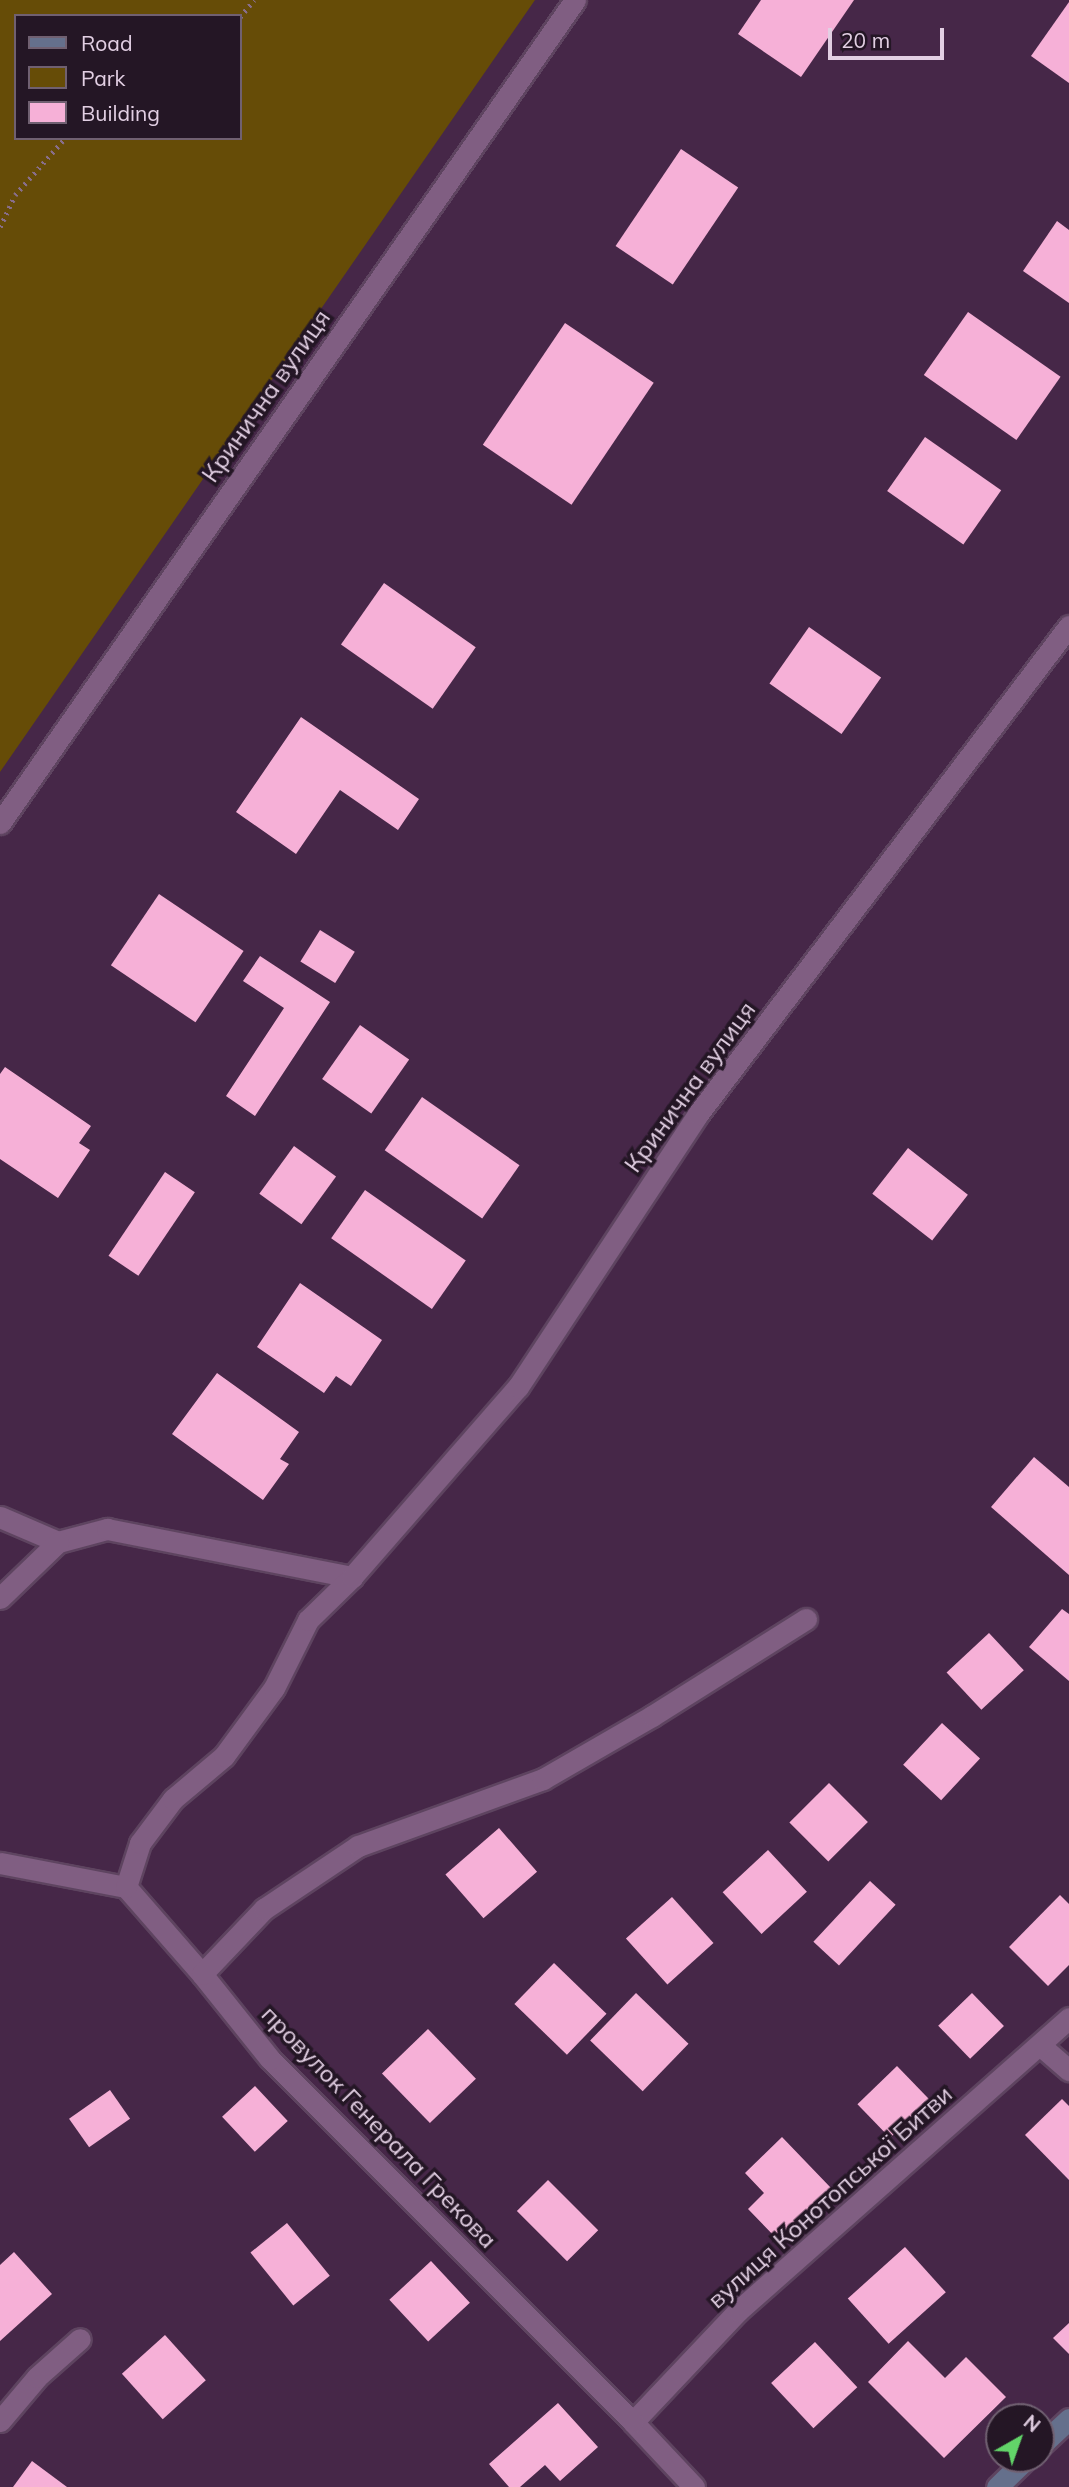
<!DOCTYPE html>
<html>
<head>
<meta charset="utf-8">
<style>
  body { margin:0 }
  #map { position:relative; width:1069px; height:2487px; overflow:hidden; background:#462748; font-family:Mulish,sans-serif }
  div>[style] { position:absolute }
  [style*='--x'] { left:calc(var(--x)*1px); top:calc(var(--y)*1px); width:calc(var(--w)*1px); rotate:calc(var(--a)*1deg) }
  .green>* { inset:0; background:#664c07 }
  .building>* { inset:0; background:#f6b0d7; transform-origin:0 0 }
  .path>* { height:4.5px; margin-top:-2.25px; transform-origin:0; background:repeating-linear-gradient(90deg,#886e8a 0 2px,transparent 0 7px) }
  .roads { filter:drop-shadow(2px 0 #5e4460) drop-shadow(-2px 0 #5e4460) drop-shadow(0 2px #5e4460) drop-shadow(0 -2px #5e4460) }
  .lane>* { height:21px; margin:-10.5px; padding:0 10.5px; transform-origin:10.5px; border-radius:10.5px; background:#805e82 }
  .street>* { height:21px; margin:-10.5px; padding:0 10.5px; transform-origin:10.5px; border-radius:10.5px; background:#805e82 }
  .secondary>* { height:21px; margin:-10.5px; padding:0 10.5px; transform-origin:10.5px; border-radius:10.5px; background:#65708c }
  span { translate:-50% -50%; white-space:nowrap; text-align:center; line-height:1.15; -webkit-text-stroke:7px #241625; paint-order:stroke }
  .street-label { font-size:24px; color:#e2cfe3 }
  .legend { position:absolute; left:14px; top:14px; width:228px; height:126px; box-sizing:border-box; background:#241625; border:2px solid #706071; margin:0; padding:9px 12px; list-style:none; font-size:21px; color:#e2cfe3 }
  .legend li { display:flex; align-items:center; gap:14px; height:35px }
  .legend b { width:35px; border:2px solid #706071 }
  .north { position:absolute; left:985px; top:2403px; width:70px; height:70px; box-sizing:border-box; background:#241625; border:2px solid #706071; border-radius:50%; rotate:40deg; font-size:19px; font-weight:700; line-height:28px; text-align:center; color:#e2cfe3 }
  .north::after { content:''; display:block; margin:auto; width:24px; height:32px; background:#62d469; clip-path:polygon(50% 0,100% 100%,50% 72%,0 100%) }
  .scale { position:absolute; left:828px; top:28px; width:116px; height:32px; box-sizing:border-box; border:4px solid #e2cfe3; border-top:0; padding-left:9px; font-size:21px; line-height:24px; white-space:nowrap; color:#e2cfe3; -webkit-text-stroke:5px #241625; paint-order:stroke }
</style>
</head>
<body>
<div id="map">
  <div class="green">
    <i style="clip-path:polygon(evenodd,0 0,535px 0,0 772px,0 0,16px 16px,240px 16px,240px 138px,16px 138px,16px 16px)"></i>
  </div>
  <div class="building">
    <i style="clip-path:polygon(761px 0,854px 0,801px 77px,738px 34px)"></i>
    <i style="clip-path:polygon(1069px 2px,1069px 83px,1031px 56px)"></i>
    <i style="left:681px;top:149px;width:69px;height:117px;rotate:34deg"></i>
    <i style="clip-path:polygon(1057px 221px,1069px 230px,1069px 303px,1023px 271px)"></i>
    <i style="left:968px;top:312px;width:113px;height:77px;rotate:35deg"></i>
    <i style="left:565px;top:323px;width:107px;height:147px;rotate:34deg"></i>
    <i style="left:925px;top:437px;width:93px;height:66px;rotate:35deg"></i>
    <i style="left:384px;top:583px;width:112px;height:75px;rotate:35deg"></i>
    <i style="left:809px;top:627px;width:88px;height:69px;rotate:35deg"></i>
    <i style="clip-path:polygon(301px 717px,419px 799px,398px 830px,340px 790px,296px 854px,236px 812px)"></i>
    <i style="left:159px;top:894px;width:102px;height:86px;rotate:34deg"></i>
    <i style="left:320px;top:930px;width:41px;height:37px;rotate:32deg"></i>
    <i style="clip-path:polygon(260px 956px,330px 1002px,255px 1116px,226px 1096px,284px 1008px,243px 981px)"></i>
    <i style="left:360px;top:1025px;width:60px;height:66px;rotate:35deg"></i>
    <i style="clip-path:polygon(5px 1067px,91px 1126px,79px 1143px,90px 1150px,58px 1198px,0 1159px,0 1074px)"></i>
    <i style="left:422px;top:1097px;width:119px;height:65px;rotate:35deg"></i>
    <i style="left:294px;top:1146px;width:52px;height:59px;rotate:36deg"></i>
    <i style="left:908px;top:1148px;width:76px;height:58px;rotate:38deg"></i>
    <i style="left:165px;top:1172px;width:36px;height:101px;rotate:34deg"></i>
    <i style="left:365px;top:1190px;width:123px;height:59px;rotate:35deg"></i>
    <i style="clip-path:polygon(300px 1283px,382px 1340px,351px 1386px,336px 1376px,324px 1393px,257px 1347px)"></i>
    <i style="clip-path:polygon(217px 1373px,299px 1432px,280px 1459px,289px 1464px,263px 1500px,172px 1434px)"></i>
    <i style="clip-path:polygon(1034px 1457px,1069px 1487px,1069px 1575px,991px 1507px)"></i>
    <i style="clip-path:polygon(1062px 1609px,1069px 1614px,1069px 1681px,1029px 1647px)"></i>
    <i style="left:989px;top:1633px;width:51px;height:58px;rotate:47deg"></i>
    <i style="left:942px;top:1723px;width:52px;height:57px;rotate:43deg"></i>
    <i style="left:829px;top:1783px;width:55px;height:56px;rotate:45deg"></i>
    <i style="left:499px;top:1828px;width:58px;height:71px;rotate:49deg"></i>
    <i style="left:768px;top:1850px;width:57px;height:62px;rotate:47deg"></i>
    <i style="left:870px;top:1881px;width:35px;height:83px;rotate:43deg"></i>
    <i style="clip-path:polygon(1060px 1895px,1069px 1904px,1069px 1965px,1048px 1986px,1009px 1947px)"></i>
    <i style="left:672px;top:1897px;width:62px;height:62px;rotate:48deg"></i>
    <i style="left:554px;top:1963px;width:73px;height:57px;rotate:44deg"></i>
    <i style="left:636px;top:1993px;width:73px;height:66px;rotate:44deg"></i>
    <i style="left:972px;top:1993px;width:46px;height:47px;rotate:46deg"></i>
    <i style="left:428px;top:2029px;width:69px;height:64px;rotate:46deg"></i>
    <i style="left:897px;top:2066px;width:47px;height:55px;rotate:46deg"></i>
    <i style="left:255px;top:2086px;width:48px;height:45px;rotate:47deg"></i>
    <i style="left:110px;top:2090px;width:35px;height:50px;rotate:55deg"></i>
    <i style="clip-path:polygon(1062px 2099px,1069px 2106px,1069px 2180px,1025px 2135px)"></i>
    <i style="clip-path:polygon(782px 2137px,831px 2188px,778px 2240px,748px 2209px,764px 2193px,745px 2173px)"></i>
    <i style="left:548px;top:2180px;width:71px;height:44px;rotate:45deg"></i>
    <i style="left:287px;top:2223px;width:68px;height:47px;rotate:51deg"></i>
    <i style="left:905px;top:2247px;width:61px;height:77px;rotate:48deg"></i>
    <i style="clip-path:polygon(14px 2252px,52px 2294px,0 2341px,0 2265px)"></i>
    <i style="left:431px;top:2261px;width:57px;height:57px;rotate:47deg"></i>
    <i style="clip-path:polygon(1069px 2323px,1069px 2354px,1053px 2338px)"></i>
    <i style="left:165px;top:2335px;width:61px;height:58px;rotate:48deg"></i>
    <i style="clip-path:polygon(908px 2341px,945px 2378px,966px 2357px,1006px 2397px,944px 2458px,868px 2382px)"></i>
    <i style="left:815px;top:2342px;width:62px;height:60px;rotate:47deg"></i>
    <i style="clip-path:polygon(558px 2403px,598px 2447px,560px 2481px,545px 2465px,520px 2487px,509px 2487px,489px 2464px)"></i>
    <i style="clip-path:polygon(32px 2461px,67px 2487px,13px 2487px)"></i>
  </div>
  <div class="path">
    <i style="--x:240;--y:17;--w:22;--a:-51"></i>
    <i style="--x:0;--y:227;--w:35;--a:-65"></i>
    <i style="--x:15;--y:195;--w:76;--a:-48.7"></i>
  </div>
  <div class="roads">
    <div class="lane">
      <i style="--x:0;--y:1517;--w:63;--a:23.3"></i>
      <i style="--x:58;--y:1542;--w:51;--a:-14.9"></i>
      <i style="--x:107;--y:1529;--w:250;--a:11.1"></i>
      <i style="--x:0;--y:1598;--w:81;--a:-44"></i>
      <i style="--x:0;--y:1863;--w:128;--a:10.8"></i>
      <i style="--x:126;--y:1887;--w:116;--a:48.9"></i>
      <i style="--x:126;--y:1887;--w:46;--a:-72.3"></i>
      <i style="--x:140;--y:1843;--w:55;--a:-53.1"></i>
      <i style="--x:173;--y:1799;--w:67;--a:-40.1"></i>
      <i style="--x:224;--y:1756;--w:84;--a:-53.7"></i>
      <i style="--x:274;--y:1688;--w:76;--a:-63.4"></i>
      <i style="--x:308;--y:1620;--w:62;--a:-44.3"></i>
      <i style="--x:1041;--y:2046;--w:37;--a:41"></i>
      <i style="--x:0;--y:2421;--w:57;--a:-49.9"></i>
      <i style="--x:37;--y:2377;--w:57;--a:-41.5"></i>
    </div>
    <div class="street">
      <i style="--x:0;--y:823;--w:1004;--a:-55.06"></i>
      <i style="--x:352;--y:1577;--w:252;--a:-48.9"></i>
      <i style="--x:518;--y:1387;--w:327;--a:-56.6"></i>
      <i style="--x:698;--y:1114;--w:613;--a:-52.76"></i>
      <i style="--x:633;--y:2422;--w:153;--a:-46.6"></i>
      <i style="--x:738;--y:2311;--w:442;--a:-41.5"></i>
      <i style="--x:694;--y:2487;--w:89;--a:-133.2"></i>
      <i style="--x:633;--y:2422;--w:513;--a:-135"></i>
      <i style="--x:270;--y:2059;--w:109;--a:-128.7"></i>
      <i style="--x:202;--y:1974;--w:90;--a:-46.4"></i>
      <i style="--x:264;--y:1909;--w:113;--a:-33.8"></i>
      <i style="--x:358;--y:1846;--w:197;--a:-19.9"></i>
      <i style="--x:543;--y:1779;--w:126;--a:-30"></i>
      <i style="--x:652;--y:1716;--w:182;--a:-32.2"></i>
    </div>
    <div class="secondary">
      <i style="--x:1041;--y:2445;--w:38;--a:-43"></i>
      <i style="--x:997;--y:2487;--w:40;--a:-44"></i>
    </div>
  </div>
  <div class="street-label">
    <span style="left:266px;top:396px;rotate:-55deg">Кринична вулиця</span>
    <span style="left:690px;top:1087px;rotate:-54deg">Кринична вулиця</span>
    <span style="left:379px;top:2127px;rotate:46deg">провулок Генерала Грекова</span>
    <span style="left:830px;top:2197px;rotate:-42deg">вулиця Конотопської Битви</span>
  </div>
  <ul class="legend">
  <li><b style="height:9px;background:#65708c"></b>Road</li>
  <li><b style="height:19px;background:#664c07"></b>Park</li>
  <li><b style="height:19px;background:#f6b0d7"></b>Building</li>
  </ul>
  <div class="north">N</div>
  <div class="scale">20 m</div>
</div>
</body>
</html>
